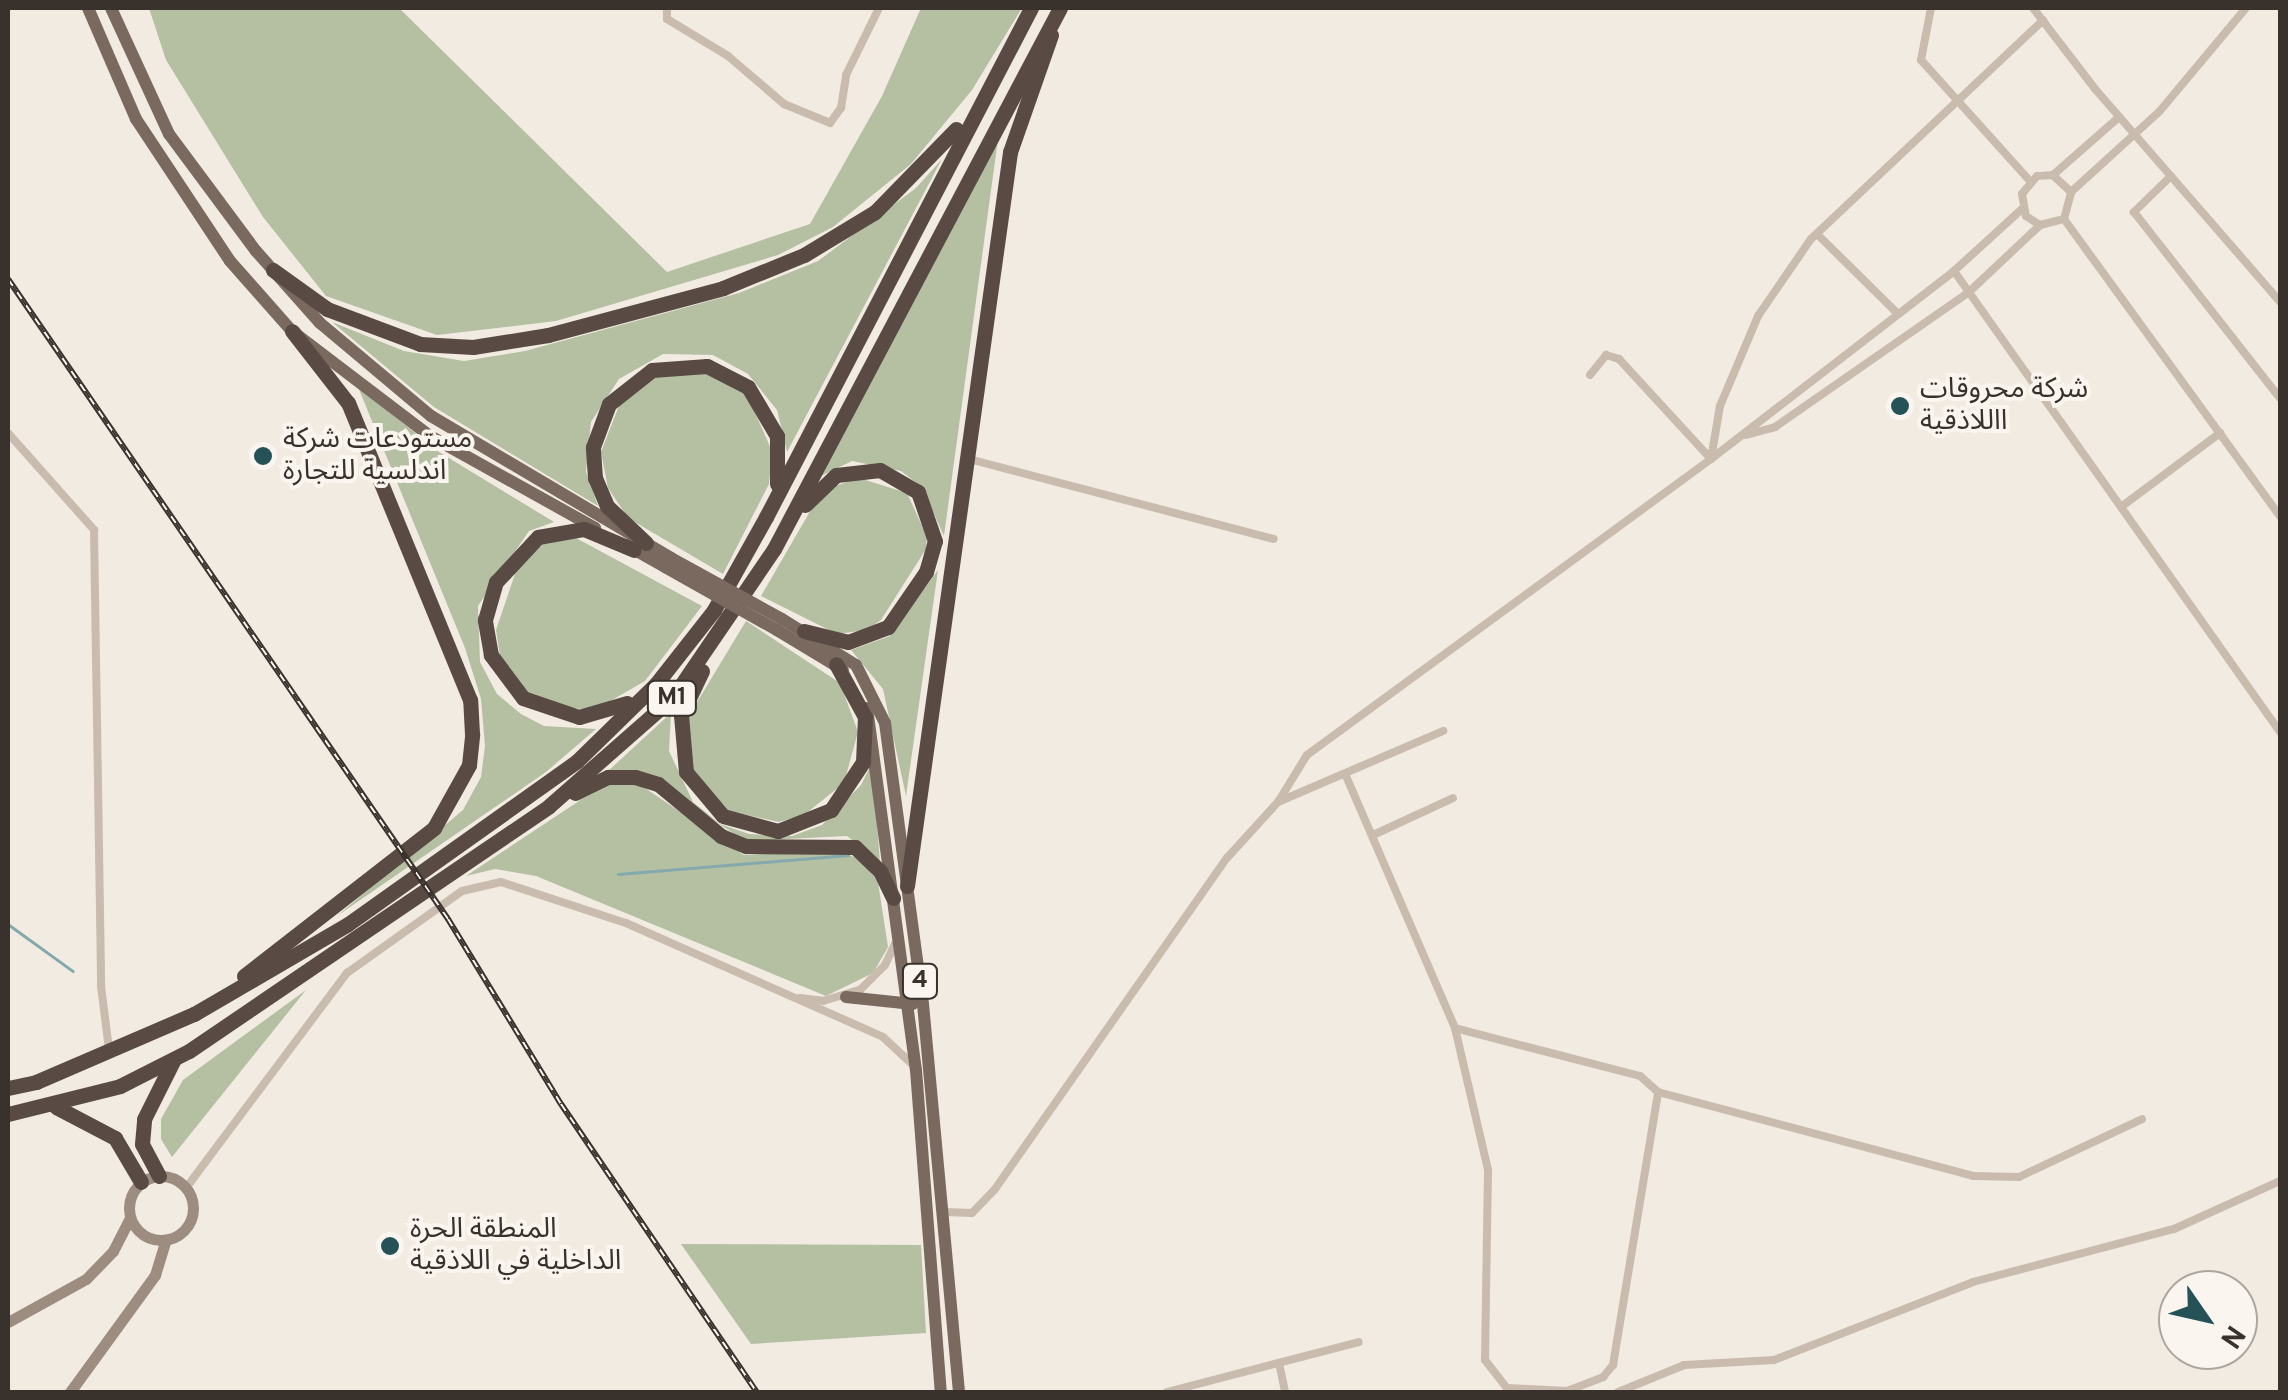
<!DOCTYPE html>
<html>
<head>
<meta charset="utf-8">
<style>
  body { margin:0 }
  #map { position:relative; width:2288px; height:1400px; overflow:hidden; background:#f2ebe2; font-family:Overpass,"Noto Sans Arabic",sans-serif }
  div>[style] { position:absolute }
  [style*='--x'] { left:calc(var(--x)*1px); top:calc(var(--y)*1px); width:calc(var(--w)*1px); rotate:calc(var(--a)*1deg) }
  .green>* { inset:0; background:#b5c0a3 }
  .stream>* { height:2.5px; margin:-1.25px; padding:0 1.25px; transform-origin:1.25px; border-radius:1.25px; background:#83a9ad }
  .street>* { height:8px; margin:-4px; padding:0 4px; transform-origin:4px; border-radius:4px; background:#c9bcae }
  .secondary>* { height:11px; margin:-5.5px; padding:0 5.5px; transform-origin:5.5px; border-radius:5.5px; background:#9d8c80 }
  .secondary>.ring { margin:-5.5px; padding:0; box-sizing:content-box; background:none; border:11px solid #9d8c80; border-radius:50% }
  .primary>* { height:12px; margin:-6px; padding:0 6px; transform-origin:6px; border-radius:6px; background:#79695f }
  .highway>* { height:15px; margin:-7.5px; padding:0 7.5px; transform-origin:7.5px; border-radius:7.5px; background:#594b44 }
  .rail>* { height:6px; margin-top:-3px; transform-origin:0; background:repeating-linear-gradient(90deg,#faf5ee 0 8px,#39312c 0 16px); box-sizing:border-box; border-block:2px solid #39312c }
  .primary-bridge>* { height:12px; margin:-6px; padding:0 6px; transform-origin:6px; border-radius:6px; background:#79695f }
  .dots>* { width:28px; height:28px; translate:-50% -50%; box-sizing:border-box; border:5px solid #faf5ee; border-radius:50% }
  span { translate:-50% -50%; white-space:nowrap; text-align:center; line-height:1.15; -webkit-text-stroke:8px #faf5ee; paint-order:stroke }
  .shield-label span { padding:2px 8px; background:#faf5ee; border:2px solid; border-radius:8px; -webkit-text-stroke-width:0 }
  .shield-label { font-size:25px; color:#39312c; font-weight:700 }
  .poi-label { font-size:28px; color:#39312c }
  .left { translate:0 -50%; text-align:left }
  .frame { position:absolute; inset:0; border:10px solid #39312c; pointer-events:none }
  .north { position:absolute; left:2158px; top:1270px; width:100px; height:100px; box-sizing:border-box; background:#faf5ee; border:2px solid #ada7a0; border-radius:50%; rotate:124deg; font-size:28px; font-weight:700; line-height:40px; text-align:center; color:#39312c }
  .north::after { content:''; display:block; margin:auto; width:35px; height:45px; background:#255257; clip-path:polygon(50% 0,100% 100%,50% 72%,0 100%) }
</style>
</head>
<body>
<div id="map">
  <div class="green">
    <i style="clip-path:polygon(149px 8px,399px 8px,667px 272px,810px 224px,882px 96px,921px 8px,1022px 8px,972px 90px,911px 164px,833px 227px,778px 255px,556px 321px,437px 335px,326px 296px,263px 217px,166px 60px)"></i>
    <i style="clip-path:polygon(998px 139px,944px 536px,922px 487px,901px 471px,852px 461px,819px 477px)"></i>
    <i style="clip-path:polygon(942px 159px,787px 452px,777px 410px,748px 374px,713px 355px,663px 354px,619px 379px,591px 422px,586px 472px,598px 506px,434px 407px,332px 322px,404px 351px,464px 361px,525px 351px,739px 293px,818px 261px,916px 188px)"></i>
    <i style="clip-path:polygon(708px 371px,747px 395px,772px 451px,769px 484px,723px 574px,628px 518px,608px 488px,601px 452px,622px 398px,654px 375px)"></i>
    <i style="clip-path:polygon(358px 387px,439px 452px,554px 522px,529px 531px,478px 606px,480px 662px,497px 694px,521px 714px,544px 726px,596px 729px,546px 772px,337px 916px,463px 810px,481px 777px,485px 746px,481px 699px,465px 648px)"></i>
    <i style="clip-path:polygon(859px 478px,907px 493px,927px 537px,926px 549px,881px 620px,867px 630px,837px 634px,761px 596px,812px 508px,835px 486px)"></i>
    <i style="clip-path:polygon(576px 538px,702px 606px,645px 681px,593px 711px,550px 704px,520px 690px,502px 668px,496px 630px,518px 565px,543px 544px)"></i>
    <i style="clip-path:polygon(938px 570px,906px 796px,883px 689px,851px 650px,890px 636px)"></i>
    <i style="clip-path:polygon(746px 621px,840px 683px,858px 732px,844px 783px,804px 815px,779px 822px,729px 811px,693px 771px,688px 717px)"></i>
    <i style="clip-path:polygon(671px 713px,669px 751px,693px 802px,720px 824px,749px 834px,792px 836px,822px 825px,861px 785px,872px 763px,880px 862px,847px 836px,745px 841px,640px 771px,607px 772px)"></i>
    <i style="clip-path:polygon(636px 782px,744px 855px,835px 851px,861px 859px,878px 882px,888px 947px,873px 973px,826px 996px,536px 876px,495px 869px,466px 876px,582px 799px,614px 783px)"></i>
    <i style="clip-path:polygon(306px 990px,172px 1157px,161px 1139px,161px 1119px,183px 1080px)"></i>
    <i style="clip-path:polygon(681px 1244px,921px 1245px,926px 1333px,751px 1344px)"></i>
  </div>
  <div class="stream">
    <i style="--x:618;--y:874;--w:231;--a:-4.7"></i>
    <i style="--x:8;--y:924;--w:80;--a:35.9"></i>
  </div>
  <div class="street">
    <i style="--x:667;--y:8;--w:11;--a:90"></i>
    <i style="--x:667;--y:19;--w:71;--a:31.2"></i>
    <i style="--x:728;--y:56;--w:74;--a:40.6"></i>
    <i style="--x:784;--y:104;--w:50;--a:22.4"></i>
    <i style="--x:830;--y:123;--w:19;--a:-54"></i>
    <i style="--x:841;--y:108;--w:33;--a:-81"></i>
    <i style="--x:846;--y:75;--w:75;--a:-63.8"></i>
    <i style="--x:1931;--y:8;--w:53;--a:100.9"></i>
    <i style="--x:1921;--y:60;--w:163;--a:48"></i>
    <i style="--x:2033;--y:8;--w:103;--a:52.5"></i>
    <i style="--x:2096;--y:90;--w:281;--a:49"></i>
    <i style="--x:2053;--y:175;--w:88;--a:-41.3"></i>
    <i style="--x:2171;--y:176;--w:52;--a:135.8"></i>
    <i style="--x:2134;--y:212;--w:236;--a:51.9"></i>
    <i style="--x:2071;--y:192;--w:119;--a:-42.3"></i>
    <i style="--x:2159;--y:112;--w:136;--a:-50.1"></i>
    <i style="--x:2064;--y:219;--w:367;--a:54"></i>
    <i style="--x:1817;--y:234;--w:114;--a:44.6"></i>
    <i style="--x:1954;--y:271;--w:565;--a:54.73"></i>
    <i style="--x:1590;--y:375;--w:26;--a:-51"></i>
    <i style="--x:1606;--y:355;--w:14;--a:17"></i>
    <i style="--x:1619;--y:359;--w:136;--a:47.4"></i>
    <i style="--x:1711;--y:459;--w:307;--a:-37.7"></i>
    <i style="--x:1954;--y:271;--w:92;--a:-42.4"></i>
    <i style="--x:8;--y:433;--w:130;--a:48.4"></i>
    <i style="--x:94;--y:530;--w:456;--a:89.1"></i>
    <i style="--x:101;--y:986;--w:64;--a:82.8"></i>
    <i style="--x:1746;--y:435;--w:30;--a:-15"></i>
    <i style="--x:1775;--y:427;--w:236;--a:-34.8"></i>
    <i style="--x:1969;--y:292;--w:98;--a:-43.3"></i>
    <i style="--x:2040;--y:225;--w:25;--a:-14"></i>
    <i style="--x:2064;--y:219;--w:28;--a:-75"></i>
    <i style="--x:2071;--y:192;--w:25;--a:-137"></i>
    <i style="--x:2053;--y:175;--w:16;--a:176"></i>
    <i style="--x:2037;--y:176;--w:23;--a:130"></i>
    <i style="--x:2022;--y:194;--w:22;--a:80"></i>
    <i style="--x:2026;--y:216;--w:17;--a:33"></i>
    <i style="--x:965;--y:458;--w:319;--a:14.7"></i>
    <i style="--x:2121;--y:507;--w:124;--a:-36.8"></i>
    <i style="--x:1346;--y:776;--w:275;--a:66.6"></i>
    <i style="--x:1455;--y:1028;--w:146;--a:76.9"></i>
    <i style="--x:1488;--y:1170;--w:190;--a:90.9"></i>
    <i style="--x:1485;--y:1360;--w:36;--a:52"></i>
    <i style="--x:1507;--y:1388;--w:60;--a:2.9"></i>
    <i style="--x:1567;--y:1391;--w:39;--a:-21"></i>
    <i style="--x:1603;--y:1377;--w:16;--a:-50"></i>
    <i style="--x:1613;--y:1365;--w:277;--a:-80.6"></i>
    <i style="--x:1658;--y:1092;--w:24;--a:-138"></i>
    <i style="--x:1640;--y:1076;--w:191;--a:-165.5"></i>
    <i style="--x:1278;--y:802;--w:180;--a:-23.3"></i>
    <i style="--x:1373;--y:835;--w:88;--a:-24.8"></i>
    <i style="--x:800;--y:998;--w:23;--a:7"></i>
    <i style="--x:823;--y:1001;--w:39;--a:-17"></i>
    <i style="--x:860;--y:990;--w:35;--a:-45"></i>
    <i style="--x:885;--y:965;--w:23;--a:-65"></i>
    <i style="--x:1658;--y:1092;--w:326;--a:14.9"></i>
    <i style="--x:1973;--y:1176;--w:46;--a:1.2"></i>
    <i style="--x:2019;--y:1177;--w:136;--a:-25.2"></i>
    <i style="--x:186;--y:1188;--w:269;--a:-53.2"></i>
    <i style="--x:347;--y:973;--w:141;--a:-35.5"></i>
    <i style="--x:462;--y:891;--w:40;--a:-13"></i>
    <i style="--x:501;--y:882;--w:132;--a:18.2"></i>
    <i style="--x:626;--y:923;--w:281;--a:23.9"></i>
    <i style="--x:883;--y:1037;--w:41;--a:43"></i>
    <i style="--x:944;--y:1212;--w:28;--a:2"></i>
    <i style="--x:972;--y:1213;--w:33;--a:-46"></i>
    <i style="--x:995;--y:1189;--w:404;--a:-55"></i>
    <i style="--x:1227;--y:858;--w:76;--a:-47.7"></i>
    <i style="--x:1278;--y:802;--w:55;--a:-58.3"></i>
    <i style="--x:1307;--y:755;--w:501;--a:-36.23"></i>
    <i style="--x:1711;--y:459;--w:54;--a:-80.4"></i>
    <i style="--x:1720;--y:406;--w:98;--a:-67.1"></i>
    <i style="--x:1758;--y:316;--w:93;--a:-55.5"></i>
    <i style="--x:1811;--y:239;--w:319;--a:-43.3"></i>
    <i style="--x:1279;--y:1363;--w:30;--a:78"></i>
    <i style="--x:1167;--y:1392;--w:198;--a:-14.6"></i>
    <i style="--x:1618;--y:1392;--w:71;--a:-22.2"></i>
    <i style="--x:1684;--y:1365;--w:90;--a:-3.2"></i>
    <i style="--x:1774;--y:1360;--w:214;--a:-21.4"></i>
    <i style="--x:1973;--y:1282;--w:208;--a:-14.8"></i>
    <i style="--x:2174;--y:1229;--w:116;--a:-24.4"></i>
  </div>
  <div class="secondary">
    <i class="ring" style="left:129px;top:1176px;width:53px;height:53px"></i>
    <i style="--x:8;--y:1322;--w:89;--a:-28.9"></i>
    <i style="--x:86;--y:1279;--w:39;--a:-46"></i>
    <i style="--x:113;--y:1251;--w:38;--a:-63"></i>
    <i style="--x:70;--y:1392;--w:145;--a:-54"></i>
    <i style="--x:155;--y:1275;--w:37;--a:-73"></i>
  </div>
  <div class="primary">
    <i style="--x:88;--y:8;--w:121;--a:66.6"></i>
    <i style="--x:136;--y:119;--w:170;--a:56.5"></i>
    <i style="--x:230;--y:261;--w:94;--a:48.5"></i>
    <i style="--x:292;--y:331;--w:173;--a:37.3"></i>
    <i style="--x:430;--y:436;--w:189;--a:29.1"></i>
    <i style="--x:111;--y:8;--w:139;--a:65.3"></i>
    <i style="--x:169;--y:134;--w:146;--a:53.4"></i>
    <i style="--x:256;--y:251;--w:96;--a:48.4"></i>
    <i style="--x:320;--y:323;--w:145;--a:40"></i>
    <i style="--x:431;--y:416;--w:279;--a:30.6"></i>
    <i style="--x:626;--y:545;--w:45;--a:29.4"></i>
    <i style="--x:782;--y:619;--w:87;--a:31.9"></i>
    <i style="--x:856;--y:665;--w:65;--a:63.4"></i>
    <i style="--x:885;--y:723;--w:284;--a:82.3"></i>
    <i style="--x:923;--y:1004;--w:390;--a:84.7"></i>
    <i style="--x:777;--y:630;--w:77;--a:31.2"></i>
    <i style="--x:867;--y:708;--w:365;--a:82.3"></i>
    <i style="--x:916;--y:1070;--w:323;--a:85.6"></i>
    <i style="--x:846;--y:997;--w:67;--a:6"></i>
  </div>
  <div class="highway">
    <i style="--x:273;--y:270;--w:67;--a:35.8"></i>
    <i style="--x:327;--y:309;--w:99;--a:20.6"></i>
    <i style="--x:420;--y:344;--w:53;--a:3.2"></i>
    <i style="--x:473;--y:347;--w:76;--a:-9.1"></i>
    <i style="--x:548;--y:335;--w:181;--a:-15"></i>
    <i style="--x:723;--y:288;--w:87;--a:-22.2"></i>
    <i style="--x:804;--y:255;--w:83;--a:-31.2"></i>
    <i style="--x:875;--y:212;--w:116;--a:-45.7"></i>
    <i style="--x:646;--y:543;--w:54;--a:-136.5"></i>
    <i style="--x:607;--y:506;--w:30;--a:-113"></i>
    <i style="--x:595;--y:478;--w:31;--a:-94"></i>
    <i style="--x:593;--y:447;--w:46;--a:-69.6"></i>
    <i style="--x:609;--y:404;--w:55;--a:-38.3"></i>
    <i style="--x:652;--y:370;--w:55;--a:-4.2"></i>
    <i style="--x:707;--y:366;--w:46;--a:27.1"></i>
    <i style="--x:748;--y:387;--w:57;--a:59.4"></i>
    <i style="--x:777;--y:436;--w:48;--a:90"></i>
    <i style="--x:804;--y:631;--w:45;--a:14"></i>
    <i style="--x:848;--y:642;--w:43;--a:-20.6"></i>
    <i style="--x:888;--y:627;--w:67;--a:-55.4"></i>
    <i style="--x:926;--y:572;--w:32;--a:-74"></i>
    <i style="--x:935;--y:541;--w:52;--a:-109.1"></i>
    <i style="--x:918;--y:492;--w:44;--a:-149.9"></i>
    <i style="--x:880;--y:470;--w:44;--a:173.5"></i>
    <i style="--x:836;--y:475;--w:43;--a:135.9"></i>
    <i style="--x:702;--y:671;--w:49;--a:115.5"></i>
    <i style="--x:681;--y:715;--w:57;--a:85"></i>
    <i style="--x:686;--y:772;--w:57;--a:49.9"></i>
    <i style="--x:723;--y:816;--w:57;--a:15.3"></i>
    <i style="--x:778;--y:831;--w:57;--a:-21.6"></i>
    <i style="--x:831;--y:810;--w:58;--a:-56.3"></i>
    <i style="--x:863;--y:762;--w:45;--a:-87.5"></i>
    <i style="--x:865;--y:717;--w:60;--a:-118.7"></i>
    <i style="--x:627;--y:703;--w:50;--a:163.7"></i>
    <i style="--x:579;--y:717;--w:59;--a:-161.3"></i>
    <i style="--x:523;--y:698;--w:54;--a:-126.7"></i>
    <i style="--x:491;--y:655;--w:36;--a:-100"></i>
    <i style="--x:485;--y:620;--w:40;--a:-74"></i>
    <i style="--x:496;--y:582;--w:62;--a:-47"></i>
    <i style="--x:538;--y:537;--w:47;--a:-9.9"></i>
    <i style="--x:584;--y:529;--w:54;--a:22.8"></i>
    <i style="--x:575;--y:793;--w:37;--a:-26"></i>
    <i style="--x:608;--y:777;--w:27;--a:0"></i>
    <i style="--x:635;--y:777;--w:24;--a:17"></i>
    <i style="--x:658;--y:784;--w:82;--a:39.5"></i>
    <i style="--x:721;--y:836;--w:27;--a:22"></i>
    <i style="--x:746;--y:846;--w:109;--a:0.5"></i>
    <i style="--x:855;--y:847;--w:35;--a:44"></i>
    <i style="--x:880;--y:871;--w:30;--a:64"></i>
    <i style="--x:907;--y:886;--w:741;--a:-82.01"></i>
    <i style="--x:1010;--y:152;--w:124;--a:-70.7"></i>
    <i style="--x:244;--y:976;--w:241;--a:-37.9"></i>
    <i style="--x:434;--y:828;--w:72;--a:-60.9"></i>
    <i style="--x:469;--y:765;--w:31;--a:-84"></i>
    <i style="--x:472;--y:734;--w:34;--a:-93"></i>
    <i style="--x:470;--y:700;--w:321;--a:-112.3"></i>
    <i style="--x:348;--y:403;--w:91;--a:-127.9"></i>
    <i style="--x:8;--y:1088;--w:29;--a:-12"></i>
    <i style="--x:36;--y:1082;--w:172;--a:-23.3"></i>
    <i style="--x:194;--y:1014;--w:178;--a:-30.3"></i>
    <i style="--x:348;--y:924;--w:281;--a:-35.4"></i>
    <i style="--x:577;--y:761;--w:110;--a:-44.3"></i>
    <i style="--x:656;--y:684;--w:94;--a:-51.9"></i>
    <i style="--x:714;--y:610;--w:107;--a:-60.8"></i>
    <i style="--x:766;--y:517;--w:574;--a:-62.5"></i>
    <i style="--x:56;--y:1107;--w:67;--a:27.7"></i>
    <i style="--x:115;--y:1138;--w:51;--a:59.4"></i>
    <i style="--x:8;--y:1114;--w:115;--a:-14"></i>
    <i style="--x:120;--y:1086;--w:77;--a:-26.9"></i>
    <i style="--x:189;--y:1051;--w:435;--a:-34.2"></i>
    <i style="--x:549;--y:806;--w:165;--a:-41.3"></i>
    <i style="--x:673;--y:697;--w:179;--a:-55.7"></i>
    <i style="--x:774;--y:549;--w:612;--a:-62.14"></i>
    <i style="--x:159;--y:1176;--w:36;--a:-118"></i>
    <i style="--x:142;--y:1144;--w:25;--a:-85"></i>
    <i style="--x:144;--y:1119;--w:65;--a:-63.4"></i>
  </div>
  <div class="rail">
    <i style="--x:8;--y:279;--w:777;--a:55.49"></i>
    <i style="--x:448;--y:919;--w:217;--a:58.6"></i>
    <i style="--x:561;--y:1104;--w:348;--a:55.8"></i>
  </div>
  <div class="primary-bridge">
    <i style="--x:671;--y:558;--w:127;--a:28.8"></i>
    <i style="--x:665;--y:567;--w:129;--a:29.4"></i>
  </div>
  <div class="dots">
    <i style="left:1900px;top:406px;background:#255257"></i>
    <i style="left:263px;top:456px;background:#255257"></i>
    <i style="left:390px;top:1246px;background:#255257"></i>
  </div>
  <div class="shield-label">
    <span style="left:672px;top:698px">M1</span>
    <span style="left:920px;top:981px">4</span>
  </div>
  <div class="poi-label">
    <span class="left" style="left:1920px;top:406px">شركة محروقات<br>االلاذقية</span>
    <span class="left" style="left:283px;top:456px">مستودعات شركة<br>اندلسية للتجارة</span>
    <span class="left" style="left:410px;top:1246px">المنطقة الحرة<br>الداخلية في اللاذقية</span>
  </div>
  <div class="frame"></div>
  <div class="north">N</div>
</div>
</body>
</html>
